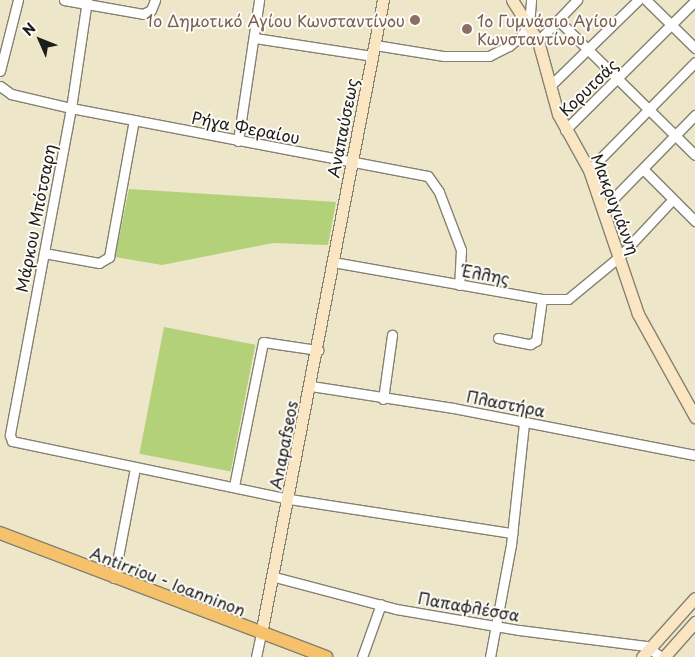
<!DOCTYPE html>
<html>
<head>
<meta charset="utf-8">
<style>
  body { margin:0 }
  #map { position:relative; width:695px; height:657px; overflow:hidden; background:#eee6c9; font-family:"Playpen Sans",sans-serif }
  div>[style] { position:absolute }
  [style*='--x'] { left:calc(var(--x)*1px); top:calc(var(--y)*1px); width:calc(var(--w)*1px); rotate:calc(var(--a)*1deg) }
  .green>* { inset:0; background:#b3d178; transform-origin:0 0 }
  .roads { filter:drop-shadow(1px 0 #858172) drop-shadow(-1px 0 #858172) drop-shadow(0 1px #858172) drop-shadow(0 -1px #858172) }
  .street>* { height:9px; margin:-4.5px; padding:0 4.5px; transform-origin:4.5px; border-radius:4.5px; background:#fff }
  .secondary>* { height:11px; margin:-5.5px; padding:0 5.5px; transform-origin:5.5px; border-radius:5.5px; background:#fbe6c4 }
  .primary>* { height:12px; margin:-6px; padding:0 6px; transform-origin:6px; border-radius:6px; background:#f5c16b }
  .dots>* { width:14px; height:14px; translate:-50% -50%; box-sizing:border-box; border:2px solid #fdfcf7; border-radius:50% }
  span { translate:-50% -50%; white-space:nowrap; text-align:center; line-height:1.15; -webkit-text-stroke:4px #fdfcf7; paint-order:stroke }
  .education-label { font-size:16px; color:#785e54 }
  .right { translate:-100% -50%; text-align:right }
  .left { translate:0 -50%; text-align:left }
  .street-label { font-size:16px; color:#1c1c1c }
  .north { position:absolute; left:15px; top:15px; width:50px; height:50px; -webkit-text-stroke:4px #fdfcf7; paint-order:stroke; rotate:314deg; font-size:14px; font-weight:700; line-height:20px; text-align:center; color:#1c1c1c }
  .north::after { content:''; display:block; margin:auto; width:18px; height:22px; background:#1c1c1c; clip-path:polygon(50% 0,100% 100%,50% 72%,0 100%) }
</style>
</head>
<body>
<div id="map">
  <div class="green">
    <i style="clip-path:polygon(129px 189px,336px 202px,328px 245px,273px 243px,162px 265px,115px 257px)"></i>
    <i style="left:164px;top:327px;width:93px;height:129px;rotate:11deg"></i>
  </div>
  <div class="roads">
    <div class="street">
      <i style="--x:64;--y:0;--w:80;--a:10"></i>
      <i style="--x:143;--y:14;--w:9;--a:-27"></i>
      <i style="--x:151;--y:10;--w:11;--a:-68"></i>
      <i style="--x:87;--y:0;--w:109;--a:98.4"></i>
      <i style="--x:71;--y:108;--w:333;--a:100.6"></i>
      <i style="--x:10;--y:435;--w:6;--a:72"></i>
      <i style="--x:12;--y:441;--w:283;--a:11.8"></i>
      <i style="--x:289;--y:499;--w:226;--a:8.7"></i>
      <i style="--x:646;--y:0;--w:69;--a:44.4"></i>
      <i style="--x:558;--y:20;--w:192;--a:44.6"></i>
      <i style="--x:255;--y:38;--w:118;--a:8.7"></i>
      <i style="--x:538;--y:41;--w:57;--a:-46.4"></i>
      <i style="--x:375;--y:45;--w:70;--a:9.1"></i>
      <i style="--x:444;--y:56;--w:45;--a:0"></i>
      <i style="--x:489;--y:56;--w:22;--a:-27"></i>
      <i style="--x:509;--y:46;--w:17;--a:-40"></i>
      <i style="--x:522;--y:35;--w:13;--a:-58"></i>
      <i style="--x:529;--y:24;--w:24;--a:-85"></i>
      <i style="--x:0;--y:71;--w:73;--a:-75.8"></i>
      <i style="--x:551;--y:85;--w:122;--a:-44.3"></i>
      <i style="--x:0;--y:86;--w:14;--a:36"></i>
      <i style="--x:11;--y:94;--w:62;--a:13.1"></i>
      <i style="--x:71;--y:108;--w:363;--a:10.8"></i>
      <i style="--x:428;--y:176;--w:19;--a:55"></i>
      <i style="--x:439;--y:192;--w:62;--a:69.2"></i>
      <i style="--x:461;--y:250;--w:35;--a:93"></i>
      <i style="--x:565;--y:130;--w:183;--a:-44.8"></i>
      <i style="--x:238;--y:141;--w:143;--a:-81.5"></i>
      <i style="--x:643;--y:169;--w:74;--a:45"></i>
      <i style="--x:589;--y:170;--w:151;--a:-45.5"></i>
      <i style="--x:603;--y:209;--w:132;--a:-45.6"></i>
      <i style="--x:44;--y:253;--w:56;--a:10.3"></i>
      <i style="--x:99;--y:263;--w:12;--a:-31"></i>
      <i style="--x:109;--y:257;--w:139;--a:-79.7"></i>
      <i style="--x:333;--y:262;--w:212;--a:10"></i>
      <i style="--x:542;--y:299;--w:26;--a:0"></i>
      <i style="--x:568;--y:299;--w:66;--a:-39.5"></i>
      <i style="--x:619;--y:257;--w:79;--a:-47"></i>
      <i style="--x:498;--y:338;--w:33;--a:11"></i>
      <i style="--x:530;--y:344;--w:7;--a:-27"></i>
      <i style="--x:536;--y:341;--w:42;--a:-81.9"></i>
      <i style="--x:311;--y:386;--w:144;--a:8.8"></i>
      <i style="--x:453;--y:408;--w:247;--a:11"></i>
      <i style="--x:383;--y:399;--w:65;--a:-82"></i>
      <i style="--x:234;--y:486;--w:147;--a:-78.6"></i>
      <i style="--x:263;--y:342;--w:56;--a:8.3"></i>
      <i style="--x:271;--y:576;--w:129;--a:14.8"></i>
      <i style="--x:396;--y:609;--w:125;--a:9.7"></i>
      <i style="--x:519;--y:630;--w:128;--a:7.2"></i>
      <i style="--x:646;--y:646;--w:19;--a:36"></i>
      <i style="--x:114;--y:578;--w:112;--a:-79.2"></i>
      <i style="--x:256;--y:657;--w:24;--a:-78"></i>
      <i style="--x:362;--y:657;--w:56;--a:-70.3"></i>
      <i style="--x:490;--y:657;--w:114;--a:-79.4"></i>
      <i style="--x:511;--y:545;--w:123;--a:-83.9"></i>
    </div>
    <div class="secondary">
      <i style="--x:512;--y:0;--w:49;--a:57.6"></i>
      <i style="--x:538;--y:41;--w:76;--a:74.7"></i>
      <i style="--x:558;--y:114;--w:64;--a:61"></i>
      <i style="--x:589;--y:170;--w:152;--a:71.2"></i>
      <i style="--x:638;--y:314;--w:118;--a:61"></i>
      <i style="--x:261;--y:634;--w:646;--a:-79.11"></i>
      <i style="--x:642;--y:657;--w:79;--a:-48.1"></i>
      <i style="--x:664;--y:657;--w:47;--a:-48.5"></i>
    </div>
    <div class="primary">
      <i style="--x:0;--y:533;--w:349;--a:20.8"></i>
    </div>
  </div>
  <div class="dots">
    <i style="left:415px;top:20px;background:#8d6e63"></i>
    <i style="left:467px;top:29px;background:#8d6e63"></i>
  </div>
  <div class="education-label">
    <span class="right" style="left:405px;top:20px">1ο Δημοτικό Αγίου Κωνσταντίνου</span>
    <span class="left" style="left:477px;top:29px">1ο Γυμνάσιο Αγίου<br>Κωνσταντίνου</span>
  </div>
  <div class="street-label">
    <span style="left:588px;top:87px;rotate:-44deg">Κορυτσάς</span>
    <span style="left:246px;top:127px;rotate:11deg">Ρήγα Φεραίου</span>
    <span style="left:342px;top:128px;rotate:-79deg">Αναπαύσεως</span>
    <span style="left:616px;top:204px;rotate:69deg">Μακρυγιάννη</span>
    <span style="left:35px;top:218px;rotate:-79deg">Μάρκου Μπότσαρη</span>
    <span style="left:486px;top:274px;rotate:10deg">Έλλης</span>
    <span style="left:506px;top:403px;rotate:11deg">Πλαστήρα</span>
    <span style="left:283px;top:445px;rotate:-79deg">Anapafseos</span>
    <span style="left:168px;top:581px;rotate:21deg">Antirriou - Ioanninon</span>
    <span style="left:469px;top:606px;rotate:10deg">Παπαφλέσσα</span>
  </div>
  <div class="north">N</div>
</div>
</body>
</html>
